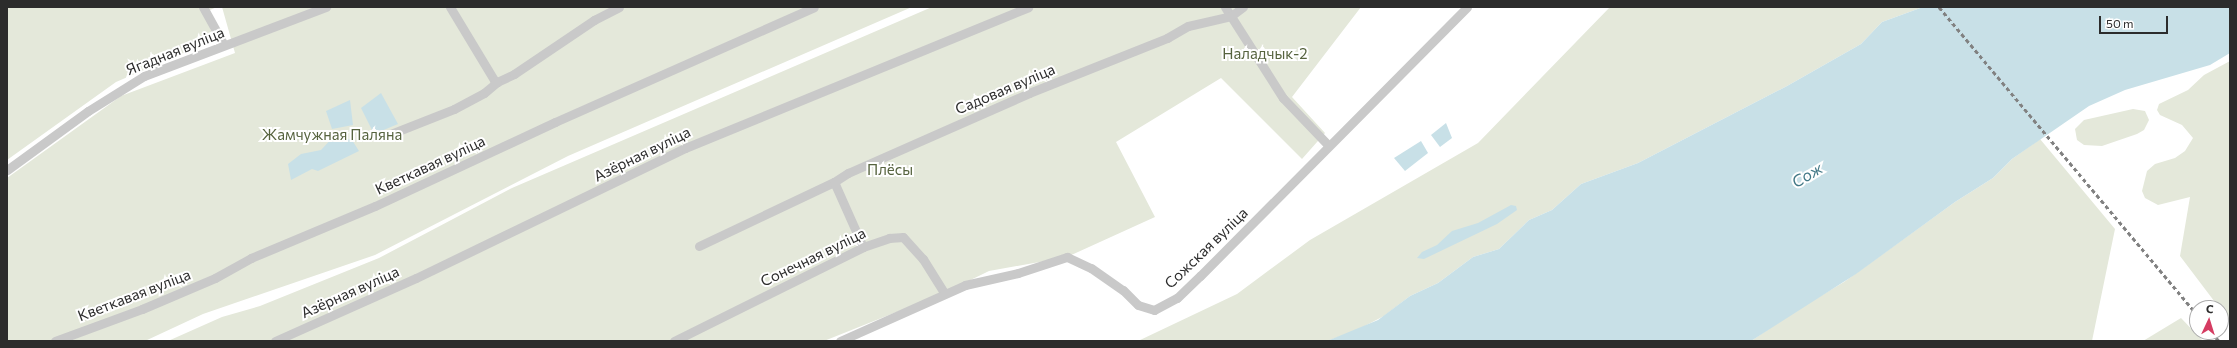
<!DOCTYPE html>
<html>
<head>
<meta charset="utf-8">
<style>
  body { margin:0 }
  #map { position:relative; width:2237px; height:348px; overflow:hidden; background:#fff; font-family:Commissioner,sans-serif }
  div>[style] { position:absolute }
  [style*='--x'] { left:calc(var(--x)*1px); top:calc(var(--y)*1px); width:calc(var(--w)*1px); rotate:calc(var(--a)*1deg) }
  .green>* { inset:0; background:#e4e8da }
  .water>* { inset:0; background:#c8e0e7 }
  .minor>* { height:9px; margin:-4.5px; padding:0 4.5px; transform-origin:4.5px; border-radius:4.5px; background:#c9c9c9 }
  .rail>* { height:3px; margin-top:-1.5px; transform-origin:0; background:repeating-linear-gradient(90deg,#818181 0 4px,transparent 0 7px) }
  span { translate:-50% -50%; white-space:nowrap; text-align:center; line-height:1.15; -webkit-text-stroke:4px #fff; paint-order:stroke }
  .street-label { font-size:15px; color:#2c2c2c }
  .park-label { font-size:15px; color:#56633e }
  .water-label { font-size:16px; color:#427886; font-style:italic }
  .frame { position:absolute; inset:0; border:8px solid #2c2c2c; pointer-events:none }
  .north { position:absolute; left:2189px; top:300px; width:40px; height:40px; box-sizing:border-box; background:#fff; border:1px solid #ababab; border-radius:50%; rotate:4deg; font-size:11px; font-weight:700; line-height:16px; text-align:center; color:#2c2c2c }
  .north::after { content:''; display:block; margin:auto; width:14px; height:18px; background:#d53c62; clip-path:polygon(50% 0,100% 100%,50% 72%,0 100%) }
  .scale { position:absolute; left:2099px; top:16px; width:69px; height:18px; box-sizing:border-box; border:2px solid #2c2c2c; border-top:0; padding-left:5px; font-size:12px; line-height:14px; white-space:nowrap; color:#2c2c2c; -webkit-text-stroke:3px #fff; paint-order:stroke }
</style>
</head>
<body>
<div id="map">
  <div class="green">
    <i style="clip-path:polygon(7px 7px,217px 7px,205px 12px,214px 40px,116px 82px,7px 160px)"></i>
    <i style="clip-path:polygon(222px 7px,912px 7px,568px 156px,375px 255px,203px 314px,145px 341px,7px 341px,7px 178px,121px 96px,235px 53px)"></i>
    <i style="clip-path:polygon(932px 7px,1361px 7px,1292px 97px,1325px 133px,1302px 159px,1221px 78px,1116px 142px,1155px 217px,1067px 257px,989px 271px,944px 293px,824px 341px,168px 341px,222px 317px,260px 306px,379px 258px,512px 188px)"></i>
    <i style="clip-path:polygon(1610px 7px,1923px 7px,1882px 22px,1861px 44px,1787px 86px,1638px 163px,1581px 184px,1552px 210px,1529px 220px,1499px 249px,1473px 257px,1438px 283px,1410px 296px,1384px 316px,1355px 331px,1327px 341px,1138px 341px,1237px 294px,1310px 240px,1478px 143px)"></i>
    <i style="clip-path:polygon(2230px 61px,2230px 322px,2180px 256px,2190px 197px,2158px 205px,2145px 198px,2142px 191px,2147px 171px,2155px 164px,2175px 158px,2185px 151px,2193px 138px,2182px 125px,2160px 115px,2157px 110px,2159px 104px,2188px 90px,2204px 75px)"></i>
    <i style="clip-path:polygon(2133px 109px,2145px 111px,2149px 120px,2144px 130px,2137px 134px,2102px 146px,2084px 145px,2077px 140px,2075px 129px,2084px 120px)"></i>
    <i style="clip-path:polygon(2040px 139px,2115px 229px,2092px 341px,1751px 341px,1797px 310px,1844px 282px,1955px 202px,1993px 178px,2012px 159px)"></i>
    <i style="clip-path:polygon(2181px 318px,2203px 341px,2143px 341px)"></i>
  </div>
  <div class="water">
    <i style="clip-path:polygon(1923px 7px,2230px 7px,2230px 53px,2210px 65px,2125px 90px,2089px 106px,2012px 159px,1993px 178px,1955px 202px,1856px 274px,1751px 341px,1327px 341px,1378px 320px,1410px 296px,1438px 283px,1473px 257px,1499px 249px,1529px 220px,1552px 210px,1581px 184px,1638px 163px,1787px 86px,1861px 44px,1882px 22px)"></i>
    <i style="clip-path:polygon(381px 93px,398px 124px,374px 134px,361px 108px)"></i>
    <i style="clip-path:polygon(350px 100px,353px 125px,332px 129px,326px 111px)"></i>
    <i style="clip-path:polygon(1446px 123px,1452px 138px,1440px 147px,1431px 135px)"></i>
    <i style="clip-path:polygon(335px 135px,352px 140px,359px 151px,318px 171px,312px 169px,291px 180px,288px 164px,301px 154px,321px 150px)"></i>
    <i style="clip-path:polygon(1421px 141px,1428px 153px,1405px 171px,1394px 158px)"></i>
    <i style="clip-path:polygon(1511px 205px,1516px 206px,1517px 210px,1497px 224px,1424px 259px,1417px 258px,1422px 252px,1437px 245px,1452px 231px,1478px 223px)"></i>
  </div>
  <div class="minor">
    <i style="--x:203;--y:7;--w:43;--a:61.1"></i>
    <i style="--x:450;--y:7;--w:85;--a:58.9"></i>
    <i style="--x:494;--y:80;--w:4;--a:34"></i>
    <i style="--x:497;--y:82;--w:19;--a:-25"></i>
    <i style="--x:514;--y:74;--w:97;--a:-34"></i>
    <i style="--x:594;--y:20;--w:28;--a:-27"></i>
    <i style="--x:1225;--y:7;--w:108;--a:57.5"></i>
    <i style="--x:1283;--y:98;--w:66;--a:46.2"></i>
    <i style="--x:383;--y:137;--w:76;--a:-21.5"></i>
    <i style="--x:454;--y:109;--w:34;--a:-28"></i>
    <i style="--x:484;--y:93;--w:17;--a:-40"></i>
    <i style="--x:7;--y:170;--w:100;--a:-36.1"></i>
    <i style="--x:88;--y:111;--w:66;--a:-32"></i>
    <i style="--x:144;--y:76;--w:195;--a:-20.8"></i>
    <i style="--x:699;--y:246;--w:149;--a:-25.4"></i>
    <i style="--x:863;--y:247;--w:71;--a:-114"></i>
    <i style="--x:834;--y:182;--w:17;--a:-33"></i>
    <i style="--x:848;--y:173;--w:198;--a:-23.8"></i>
    <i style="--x:1029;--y:93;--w:149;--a:-21.7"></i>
    <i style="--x:1167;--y:38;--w:24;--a:-30"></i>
    <i style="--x:1188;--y:26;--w:44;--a:-13.1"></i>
    <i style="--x:1231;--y:16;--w:15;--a:-37"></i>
    <i style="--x:55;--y:341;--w:93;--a:-20.2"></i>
    <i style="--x:142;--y:309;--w:79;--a:-23"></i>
    <i style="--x:215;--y:278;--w:41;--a:-29.1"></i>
    <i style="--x:251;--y:258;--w:134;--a:-22.8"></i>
    <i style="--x:375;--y:206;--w:199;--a:-25"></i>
    <i style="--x:555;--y:122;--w:283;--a:-23.9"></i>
    <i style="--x:275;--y:341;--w:154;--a:-24.1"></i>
    <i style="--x:416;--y:278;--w:299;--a:-25.8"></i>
    <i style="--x:685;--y:148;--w:371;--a:-22.3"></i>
    <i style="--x:674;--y:341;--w:211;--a:-26.4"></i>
    <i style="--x:863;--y:247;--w:28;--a:-19"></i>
    <i style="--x:889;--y:238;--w:14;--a:-4"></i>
    <i style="--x:903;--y:237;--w:30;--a:48"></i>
    <i style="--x:923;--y:259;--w:40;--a:58"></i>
    <i style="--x:840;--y:341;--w:137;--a:-24.1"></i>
    <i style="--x:965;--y:285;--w:54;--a:-12.8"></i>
    <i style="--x:1018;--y:273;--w:52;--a:-18.1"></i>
    <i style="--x:1067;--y:257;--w:26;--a:25"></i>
    <i style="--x:1091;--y:268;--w:39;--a:35"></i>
    <i style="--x:1123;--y:290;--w:21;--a:45"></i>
    <i style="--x:1138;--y:305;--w:17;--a:17"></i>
    <i style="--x:1154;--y:310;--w:26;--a:-28"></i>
    <i style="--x:1177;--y:298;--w:32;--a:-44"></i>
    <i style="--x:1200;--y:276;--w:379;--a:-45.2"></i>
  </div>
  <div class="rail">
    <i style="--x:1939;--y:7;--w:402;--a:50"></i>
    <i style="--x:2211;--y:332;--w:12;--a:48"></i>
  </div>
  <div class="street-label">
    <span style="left:175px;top:51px;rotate:-22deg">Ягадная вуліца</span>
    <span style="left:1005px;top:89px;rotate:-23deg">Садовая вуліца</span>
    <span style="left:642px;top:154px;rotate:-26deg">Азёрная вуліца</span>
    <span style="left:430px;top:165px;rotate:-25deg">Кветкавая вуліца</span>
    <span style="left:1206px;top:248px;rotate:-44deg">Сожская вуліца</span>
    <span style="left:813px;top:257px;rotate:-26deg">Сонечная вуліца</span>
    <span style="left:350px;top:292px;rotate:-24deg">Азёрная вуліца</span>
    <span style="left:134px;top:295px;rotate:-21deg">Кветкавая вуліца</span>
  </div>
  <div class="park-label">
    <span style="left:1265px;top:54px">Наладчык-2</span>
    <span style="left:332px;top:135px">Жамчужная Паляна</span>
    <span style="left:890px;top:170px">Плёсы</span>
  </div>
  <div class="water-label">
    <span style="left:1807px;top:175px;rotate:-31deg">Сож</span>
  </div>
  <div class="frame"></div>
  <div class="north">С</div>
  <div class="scale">50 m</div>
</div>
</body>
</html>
